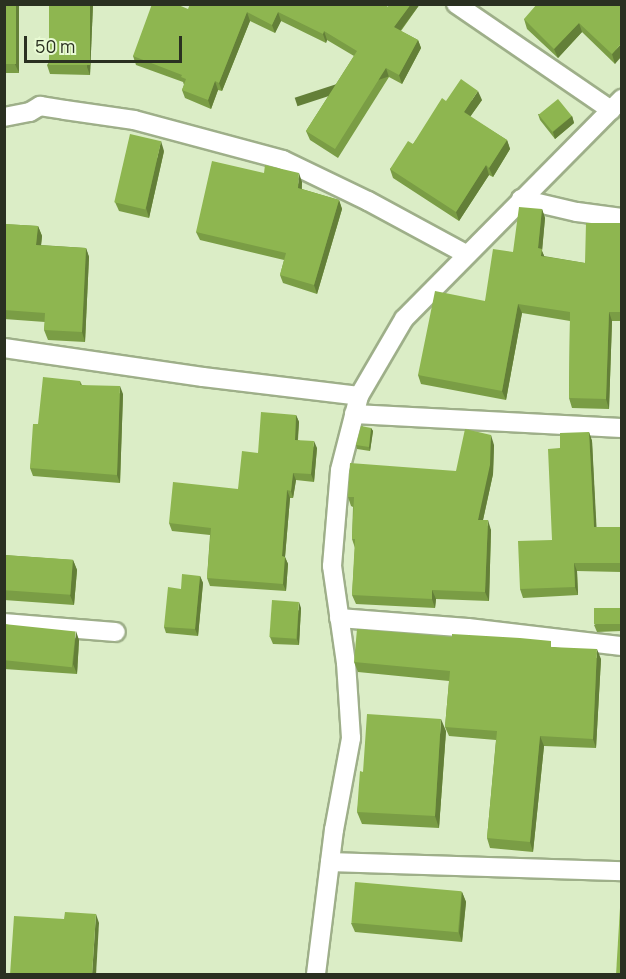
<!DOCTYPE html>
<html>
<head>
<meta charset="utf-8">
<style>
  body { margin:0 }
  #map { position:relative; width:626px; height:979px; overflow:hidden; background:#dbedc6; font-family:Manrope,sans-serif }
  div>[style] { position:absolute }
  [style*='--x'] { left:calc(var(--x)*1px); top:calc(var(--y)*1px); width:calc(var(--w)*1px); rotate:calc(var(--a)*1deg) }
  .roads { filter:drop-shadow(2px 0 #9eaf89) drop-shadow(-2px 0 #9eaf89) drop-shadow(0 2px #9eaf89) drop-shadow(0 -2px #9eaf89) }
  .street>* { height:18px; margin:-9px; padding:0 9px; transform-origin:9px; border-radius:9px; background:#fff }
  .wall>* { inset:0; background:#7a9d45 }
  .shaded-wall>* { inset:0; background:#637f38; transform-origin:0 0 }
  .building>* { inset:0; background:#8eb650; transform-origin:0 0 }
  span { translate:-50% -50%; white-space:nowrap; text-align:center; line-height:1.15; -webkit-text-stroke:4.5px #e8fad3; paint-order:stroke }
  .frame { position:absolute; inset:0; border:6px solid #2a3021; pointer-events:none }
  .scale { position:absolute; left:24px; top:36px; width:158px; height:27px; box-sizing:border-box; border:3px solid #2a3021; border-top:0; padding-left:8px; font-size:18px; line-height:21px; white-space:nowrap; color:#2a3021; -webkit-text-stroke:4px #e8fad3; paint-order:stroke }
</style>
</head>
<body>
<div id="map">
  <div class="roads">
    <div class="street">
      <i style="--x:456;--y:4;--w:188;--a:34.4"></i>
      <i style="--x:4;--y:117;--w:26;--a:-11"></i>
      <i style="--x:30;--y:112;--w:12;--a:-31"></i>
      <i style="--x:40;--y:106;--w:25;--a:9"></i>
      <i style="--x:65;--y:110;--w:70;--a:8.2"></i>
      <i style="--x:134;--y:120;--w:154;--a:15"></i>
      <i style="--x:283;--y:160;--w:94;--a:25.8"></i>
      <i style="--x:368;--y:201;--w:111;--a:28.4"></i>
      <i style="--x:521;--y:199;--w:57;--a:13.1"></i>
      <i style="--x:577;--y:212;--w:45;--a:7.6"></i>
      <i style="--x:4;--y:348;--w:201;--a:8.3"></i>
      <i style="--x:203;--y:377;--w:157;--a:6.9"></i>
      <i style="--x:354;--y:414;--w:268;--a:3"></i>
      <i style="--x:339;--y:618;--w:129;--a:4.4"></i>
      <i style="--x:468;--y:628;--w:155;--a:6.7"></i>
      <i style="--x:4;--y:623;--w:112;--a:4.6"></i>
      <i style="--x:330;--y:862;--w:292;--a:1.8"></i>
      <i style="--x:316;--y:974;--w:145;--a:-82.9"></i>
      <i style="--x:334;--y:830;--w:94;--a:-79.5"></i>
      <i style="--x:351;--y:738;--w:75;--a:-93.8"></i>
      <i style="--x:346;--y:663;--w:98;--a:-98.2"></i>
      <i style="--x:332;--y:566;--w:96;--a:-85.2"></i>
      <i style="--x:340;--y:470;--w:76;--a:-75.6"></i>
      <i style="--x:359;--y:396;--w:89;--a:-59.7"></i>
      <i style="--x:404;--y:319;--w:310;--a:-45.3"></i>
    </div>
  </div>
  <div class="wall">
    <i style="clip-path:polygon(4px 4px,19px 73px,4px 73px)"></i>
    <i style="clip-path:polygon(93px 4px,90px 75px,50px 74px,47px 65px)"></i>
    <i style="clip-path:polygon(390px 4px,420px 4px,401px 31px,418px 40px,421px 48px,402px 84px,389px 77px,338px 158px,310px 140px,306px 131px,354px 56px,327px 40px,326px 43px,281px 21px,275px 33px,250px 21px,222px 91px,218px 90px,211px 109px,185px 98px,182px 90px,184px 85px,183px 82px,136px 65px,133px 56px,188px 9px,388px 7px)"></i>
    <i style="clip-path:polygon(621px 4px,615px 64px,582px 32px,558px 58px,527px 29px,524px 19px)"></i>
    <i style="clip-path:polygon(482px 100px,470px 117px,507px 140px,510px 149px,493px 177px,489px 175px,459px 221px,393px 178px,390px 169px,413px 144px,446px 101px)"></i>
    <i style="clip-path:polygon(538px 114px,572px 116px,574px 123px,555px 139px,540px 120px)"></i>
    <i style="clip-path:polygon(164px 151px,149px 218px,119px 211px,115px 202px)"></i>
    <i style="clip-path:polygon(302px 182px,302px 189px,339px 200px,342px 209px,317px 294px,283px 283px,280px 275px,284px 260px,200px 240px,196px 232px)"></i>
    <i style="clip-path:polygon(542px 209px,545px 218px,542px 251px,544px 256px,585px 263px,621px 223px,621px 321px,612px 321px,609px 409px,572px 408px,569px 398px,570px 321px,522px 313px,506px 400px,421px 384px,418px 375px,485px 301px,513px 252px)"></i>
    <i style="clip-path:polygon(4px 224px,38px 226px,42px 236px,41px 245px,86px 248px,89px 257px,85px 342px,48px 340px,44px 330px,45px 322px,4px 319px)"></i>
    <i style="clip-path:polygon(80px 381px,82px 385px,123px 394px,120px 483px,33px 476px,30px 468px,38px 424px)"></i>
    <i style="clip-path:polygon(296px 415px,299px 422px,298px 440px,317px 448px,314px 482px,296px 480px,293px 498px,290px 498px,285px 557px,288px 564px,286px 591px,210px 586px,207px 578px,210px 535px,172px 531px,169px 523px,238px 489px,258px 453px)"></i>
    <i style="clip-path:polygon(371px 428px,373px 431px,370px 451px,357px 449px,356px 445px)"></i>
    <i style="clip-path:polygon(589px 432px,592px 441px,596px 527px,621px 527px,621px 572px,577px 571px,578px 595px,523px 598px,520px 589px,552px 540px,560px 448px)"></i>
    <i style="clip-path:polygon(494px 445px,493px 474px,483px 520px,491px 530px,489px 601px,436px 599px,435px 608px,356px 604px,352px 595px,355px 548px,352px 539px,353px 507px,351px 506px,348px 497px,456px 471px)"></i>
    <i style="clip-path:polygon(4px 555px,73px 560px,77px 570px,74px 605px,4px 600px)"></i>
    <i style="clip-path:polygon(200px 576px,203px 583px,198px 636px,166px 633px,164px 627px,181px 589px)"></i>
    <i style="clip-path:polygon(301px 608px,299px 645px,273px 644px,270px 637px)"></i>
    <i style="clip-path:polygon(621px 608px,621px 631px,597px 632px,594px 625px)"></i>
    <i style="clip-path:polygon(4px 624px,79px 640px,77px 674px,4px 669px)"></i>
    <i style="clip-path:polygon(553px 647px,601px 659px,596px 748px,544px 746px,533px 852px,490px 848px,487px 838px,496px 740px,449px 736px,445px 727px,449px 681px,358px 672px,354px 662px)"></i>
    <i style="clip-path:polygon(446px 731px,439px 828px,362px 824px,357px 812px,363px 772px)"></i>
    <i style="clip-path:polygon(462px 892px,466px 902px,462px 942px,355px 932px,351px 923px)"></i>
  </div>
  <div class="shaded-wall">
    <i style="clip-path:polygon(16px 4px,19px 4px,19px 73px,15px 64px)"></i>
    <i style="clip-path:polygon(90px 4px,93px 4px,90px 75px,87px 67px)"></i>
    <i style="clip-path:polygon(411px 4px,420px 4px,397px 35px,394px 27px)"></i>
    <i style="clip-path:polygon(247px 12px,250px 21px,222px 91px,219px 83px)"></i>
    <i style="clip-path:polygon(278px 12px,281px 21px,275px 33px,272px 25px)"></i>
    <i style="clip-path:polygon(579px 23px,582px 32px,558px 58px,554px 49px)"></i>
    <i style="clip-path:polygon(324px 31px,327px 40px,326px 43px,323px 34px)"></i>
    <i style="clip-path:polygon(418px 40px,421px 48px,402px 84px,399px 75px)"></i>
    <i style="clip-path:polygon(621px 44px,621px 57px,615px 64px,612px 54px)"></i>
    <i style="left:386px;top:68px;width:9px;height:96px;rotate:72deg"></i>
    <i style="clip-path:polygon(215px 81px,218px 90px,211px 109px,208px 100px)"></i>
    <i style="clip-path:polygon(478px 91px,482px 100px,467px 121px,464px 112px)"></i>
    <i style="clip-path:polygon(572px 116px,574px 123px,555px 139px,553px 132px)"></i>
    <i style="clip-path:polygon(507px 140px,510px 149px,493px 177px,489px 168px)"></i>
    <i style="clip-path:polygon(161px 141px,164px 151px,149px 218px,146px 208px)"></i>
    <i style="clip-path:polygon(486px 165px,489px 175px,459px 221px,456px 212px)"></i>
    <i style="clip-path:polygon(299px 173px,302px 182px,301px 196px,298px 188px)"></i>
    <i style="clip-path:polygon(339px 200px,342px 209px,317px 294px,314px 285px)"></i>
    <i style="clip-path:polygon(542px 209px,545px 218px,542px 251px,545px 258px,544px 265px,538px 248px)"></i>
    <i style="clip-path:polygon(38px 226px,42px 236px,40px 255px,36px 245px)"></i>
    <i style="clip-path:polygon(86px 248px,89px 257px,85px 342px,82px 332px)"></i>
    <i style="clip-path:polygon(518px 304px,522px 313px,506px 400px,502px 391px)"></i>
    <i style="clip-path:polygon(609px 312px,612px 321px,609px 409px,606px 399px)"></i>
    <i style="clip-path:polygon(120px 386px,123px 394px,120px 483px,117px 475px)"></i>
    <i style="clip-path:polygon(296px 415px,299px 422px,297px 447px,295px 440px)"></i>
    <i style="clip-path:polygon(371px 428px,373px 431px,370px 451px,369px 447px)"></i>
    <i style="clip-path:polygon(589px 432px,592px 441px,597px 536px,594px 527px)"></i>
    <i style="clip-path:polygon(491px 435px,494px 445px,493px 474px,481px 529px,478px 520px)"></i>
    <i style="clip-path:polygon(314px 441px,317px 448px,314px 482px,311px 474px)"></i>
    <i style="clip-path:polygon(293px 473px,296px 480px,293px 498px,291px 491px)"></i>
    <i style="clip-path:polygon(287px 490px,290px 498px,285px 557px,288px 564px,286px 591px,283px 584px,282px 556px)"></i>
    <i style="clip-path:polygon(488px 520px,491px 530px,489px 601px,485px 592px)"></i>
    <i style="clip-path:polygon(73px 560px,77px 570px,74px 605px,70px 595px)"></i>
    <i style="clip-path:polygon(574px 563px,577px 571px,578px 595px,575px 587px)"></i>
    <i style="clip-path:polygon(200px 576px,203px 583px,198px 636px,195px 629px)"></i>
    <i style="clip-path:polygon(432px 590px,436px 599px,435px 608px,432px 599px)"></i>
    <i style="clip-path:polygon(299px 602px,301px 608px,299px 645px,297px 639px)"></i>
    <i style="clip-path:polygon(76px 631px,79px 640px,77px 674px,73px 664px)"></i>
    <i style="clip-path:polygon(597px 649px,601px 659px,596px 748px,593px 739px)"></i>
    <i style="clip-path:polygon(441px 719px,446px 731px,439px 828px,435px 816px)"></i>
    <i style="clip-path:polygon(540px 736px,544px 746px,533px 852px,530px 842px)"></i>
    <i style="clip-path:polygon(462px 892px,466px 902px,462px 942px,459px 933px)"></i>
    <i style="clip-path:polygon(96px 914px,99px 923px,96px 975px,92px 975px)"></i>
  </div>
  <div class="building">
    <i style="left:4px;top:4px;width:12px;height:60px"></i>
    <i style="left:49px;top:4px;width:41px;height:61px"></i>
    <i style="clip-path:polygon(152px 4px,176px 4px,188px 9px,190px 4px,385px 4px,388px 7px,390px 4px,411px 4px,394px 27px,418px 40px,399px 75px,386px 68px,335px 149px,306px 131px,357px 51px,324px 31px,323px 34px,278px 12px,272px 25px,247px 12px,219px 83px,215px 81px,208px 100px,182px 90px,186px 79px,181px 77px,182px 75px,133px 56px)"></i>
    <i style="clip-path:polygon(537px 4px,621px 4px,621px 44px,612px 54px,579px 23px,554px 49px,524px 19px)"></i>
    <i style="clip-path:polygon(461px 79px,478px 91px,464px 112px,507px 140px,489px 168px,486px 165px,456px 212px,390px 169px,408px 141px,413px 144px,442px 98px,446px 101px)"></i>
    <i style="left:558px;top:99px;width:22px;height:25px;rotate:51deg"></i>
    <i style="left:130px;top:134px;width:32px;height:70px;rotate:13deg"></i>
    <i style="clip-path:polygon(212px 161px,264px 173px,265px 165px,299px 173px,298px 188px,339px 200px,314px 285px,280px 275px,286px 253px,196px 232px)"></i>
    <i style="clip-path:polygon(519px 207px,542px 209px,538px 248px,542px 249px,541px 256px,585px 263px,586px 223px,621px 223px,621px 312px,609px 312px,606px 399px,569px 398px,570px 312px,518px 304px,502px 391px,418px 375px,435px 291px,485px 301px,493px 249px,513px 252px)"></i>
    <i style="clip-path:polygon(4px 224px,38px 226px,36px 245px,86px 248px,82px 332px,44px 330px,45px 313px,4px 310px)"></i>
    <i style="clip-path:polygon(43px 377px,80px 381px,80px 385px,120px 386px,117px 475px,30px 468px,33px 424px,38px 424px)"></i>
    <i style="clip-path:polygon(261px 412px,296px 415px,295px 440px,314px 441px,311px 474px,293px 473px,291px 491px,287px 490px,282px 556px,285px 557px,283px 584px,207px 578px,211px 528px,169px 523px,173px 482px,238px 489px,242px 451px,258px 453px)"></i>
    <i style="clip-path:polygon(361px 426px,371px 428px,369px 447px,356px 445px)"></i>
    <i style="clip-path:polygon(465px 429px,491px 435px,490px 465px,478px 520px,488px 520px,485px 592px,432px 590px,432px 599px,352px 595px,355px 539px,352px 539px,354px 497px,348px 497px,350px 463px,456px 471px)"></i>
    <i style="clip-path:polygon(589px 432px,594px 527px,621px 527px,621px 563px,574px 563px,575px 587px,520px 589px,518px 541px,552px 540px,548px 449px,560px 448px,560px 433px)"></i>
    <i style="left:4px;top:555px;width:69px;height:35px;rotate:4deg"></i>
    <i style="clip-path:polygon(182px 574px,200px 576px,195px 629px,164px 627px,168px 587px,181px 589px)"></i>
    <i style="left:272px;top:600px;width:27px;height:37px;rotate:4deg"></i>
    <i style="left:621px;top:608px;width:16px;height:27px;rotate:90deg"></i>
    <i style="left:4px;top:624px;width:72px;height:36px;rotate:6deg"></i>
    <i style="clip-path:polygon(357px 629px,452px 637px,452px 634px,520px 638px,551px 641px,551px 647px,597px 649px,593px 739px,540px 736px,530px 842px,487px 838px,497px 731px,445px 727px,450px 671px,354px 662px)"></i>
    <i style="clip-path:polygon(367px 714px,441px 719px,435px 816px,357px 812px,360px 771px,363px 772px)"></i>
    <i style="left:355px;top:882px;width:107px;height:41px;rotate:5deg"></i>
    <i style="clip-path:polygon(621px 891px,621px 975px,616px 975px)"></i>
    <i style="clip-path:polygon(65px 912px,96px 914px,92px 975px,10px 975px,14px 916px,64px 919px)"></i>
  </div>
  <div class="frame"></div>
  <div class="scale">50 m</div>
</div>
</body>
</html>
